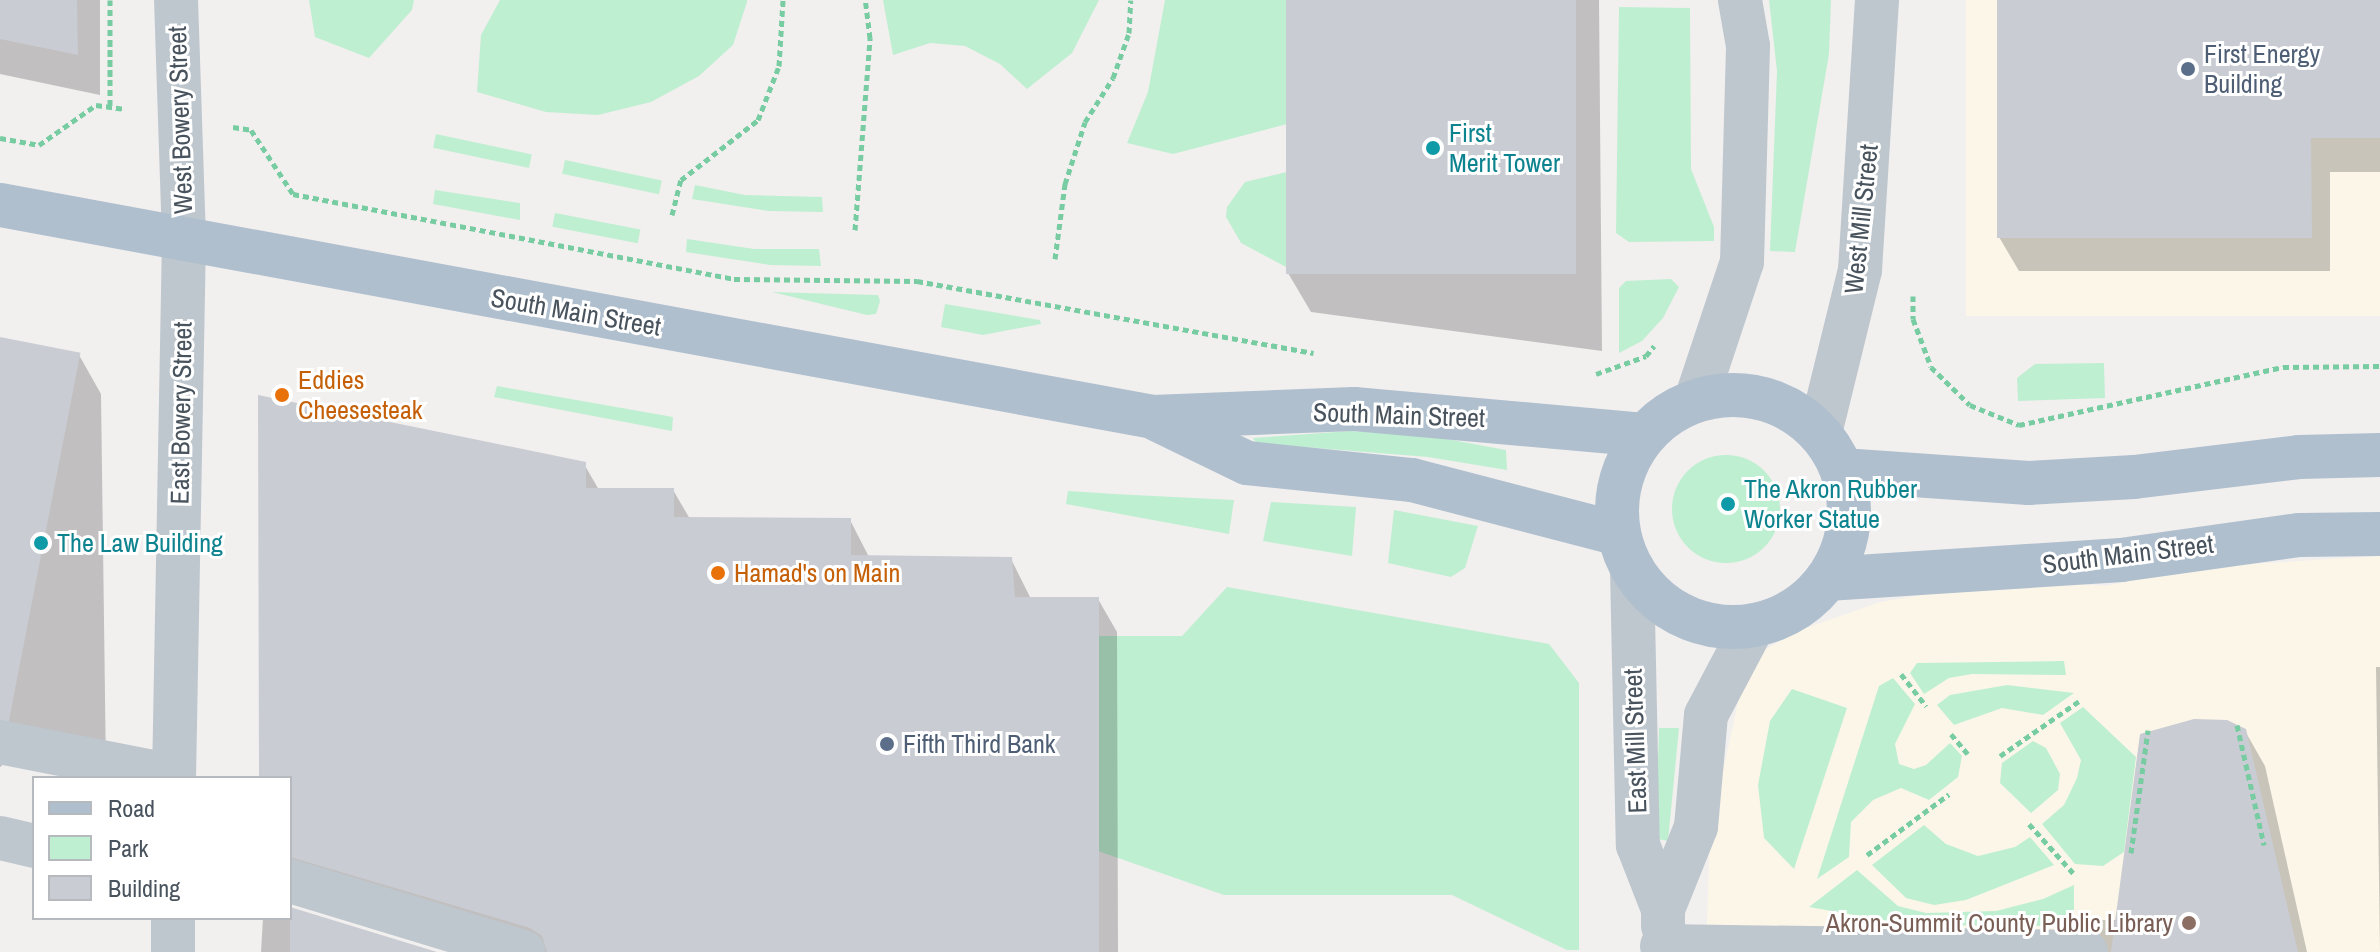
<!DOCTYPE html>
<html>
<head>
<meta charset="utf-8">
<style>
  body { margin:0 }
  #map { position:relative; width:2380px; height:952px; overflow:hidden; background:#f2efef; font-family:"Archivo Narrow",sans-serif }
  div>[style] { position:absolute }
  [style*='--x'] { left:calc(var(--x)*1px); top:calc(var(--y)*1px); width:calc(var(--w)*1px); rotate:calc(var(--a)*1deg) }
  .commercial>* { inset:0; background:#fcf6e9; transform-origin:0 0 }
  .green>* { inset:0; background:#bfefd1; transform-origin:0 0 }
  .round { border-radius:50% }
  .shadow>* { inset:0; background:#0003 }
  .building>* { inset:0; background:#c9ccd2; transform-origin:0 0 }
  .path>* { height:5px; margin-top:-2.5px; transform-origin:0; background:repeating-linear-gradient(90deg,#77cca2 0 6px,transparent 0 10px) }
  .minor>* { height:44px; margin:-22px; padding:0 22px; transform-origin:22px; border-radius:22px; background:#bec7ce }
  .major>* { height:44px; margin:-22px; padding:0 22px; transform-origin:22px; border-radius:22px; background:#afbfce }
  .major>.ring { margin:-22px; padding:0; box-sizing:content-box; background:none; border:44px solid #afbfce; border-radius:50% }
  .dots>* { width:22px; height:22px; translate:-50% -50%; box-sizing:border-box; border:4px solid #fff; border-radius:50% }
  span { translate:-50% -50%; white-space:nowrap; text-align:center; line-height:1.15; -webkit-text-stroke:6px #fff; paint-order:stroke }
  .service-label { font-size:26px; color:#4e5e75 }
  .left { translate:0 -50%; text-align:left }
  .street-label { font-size:26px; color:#48535d }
  .culture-label { font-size:26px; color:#0d838f }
  .food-label { font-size:26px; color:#c56008 }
  .education-label { font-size:26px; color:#785e54 }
  .right { translate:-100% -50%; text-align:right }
  .legend { position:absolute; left:32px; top:776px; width:260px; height:144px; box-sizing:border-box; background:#fff; border:2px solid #b6babe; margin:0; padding:10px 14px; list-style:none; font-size:24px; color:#48535d }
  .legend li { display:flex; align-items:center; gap:16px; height:40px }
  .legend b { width:40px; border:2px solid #b6babe }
</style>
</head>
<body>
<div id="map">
  <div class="commercial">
    <i style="left:1966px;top:0;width:414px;height:316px"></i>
    <i style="clip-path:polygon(2380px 556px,2380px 952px,1706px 952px,1710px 832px,1742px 683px,1764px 650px,1798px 631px,1880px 602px,2019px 579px,2105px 586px,2203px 567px)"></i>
  </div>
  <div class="green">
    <i style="clip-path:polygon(309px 0,414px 0,412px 10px,369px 58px,315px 37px)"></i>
    <i style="clip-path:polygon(500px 0,747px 0,747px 2px,733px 45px,699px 76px,651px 102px,598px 115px,546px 112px,477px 92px,481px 35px)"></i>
    <i style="clip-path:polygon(883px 0,1099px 0,1072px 53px,1027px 89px,1000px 64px,965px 46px,930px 43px,893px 55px)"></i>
    <i style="clip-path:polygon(1165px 0,1286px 0,1287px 124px,1173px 154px,1127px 143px,1148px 92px)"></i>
    <i style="clip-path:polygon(1769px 0,1831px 0,1829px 54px,1795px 252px,1770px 251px,1777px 71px)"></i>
    <i style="clip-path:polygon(1619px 7px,1690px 8px,1691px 169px,1714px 227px,1714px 241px,1629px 242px,1616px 233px)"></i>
    <i style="left:436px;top:134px;width:98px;height:14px;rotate:12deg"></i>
    <i style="left:565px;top:160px;width:99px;height:14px;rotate:12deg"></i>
    <i style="clip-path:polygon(1287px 172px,1286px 267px,1241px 243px,1226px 217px,1227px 207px,1245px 182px)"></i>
    <i style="clip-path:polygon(695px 185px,745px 195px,822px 197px,823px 212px,769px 211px,692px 199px)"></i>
    <i style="clip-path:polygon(435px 190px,520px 203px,520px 220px,433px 204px)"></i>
    <i style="left:555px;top:213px;width:87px;height:14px;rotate:11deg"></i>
    <i style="clip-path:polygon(687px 239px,754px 249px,819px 249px,821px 266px,770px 265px,686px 252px)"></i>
    <i style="clip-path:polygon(1671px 279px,1679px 287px,1663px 318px,1642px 341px,1619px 353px,1619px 288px,1626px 281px)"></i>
    <i style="clip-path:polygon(772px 292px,878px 295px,880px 301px,876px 314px,867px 315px)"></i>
    <i style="clip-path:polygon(945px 304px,1040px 320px,1041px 324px,983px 335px,941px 327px)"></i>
    <i style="clip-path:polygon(2104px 363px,2105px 398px,2018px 401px,2017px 378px,2035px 364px)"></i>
    <i style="clip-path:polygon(497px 386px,673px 417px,672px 431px,494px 397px)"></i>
    <i style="clip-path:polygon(1350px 431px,1436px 437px,1506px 450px,1507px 470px,1428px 457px,1256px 443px,1253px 438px)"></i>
    <i class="round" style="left:1672px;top:455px;width:108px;height:108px"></i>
    <i style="clip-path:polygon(1068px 491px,1114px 494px,1234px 500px,1229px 534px,1066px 504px)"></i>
    <i style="clip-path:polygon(1271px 502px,1356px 507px,1352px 556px,1263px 541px)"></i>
    <i style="clip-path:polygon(1394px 510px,1478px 526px,1465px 568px,1451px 577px,1388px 563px)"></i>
    <i style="clip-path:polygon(1227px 587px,1549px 644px,1579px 683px,1579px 950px,1567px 950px,1452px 895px,1224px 895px,1098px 851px,1099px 636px,1182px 636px)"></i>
    <i style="clip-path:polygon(2064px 661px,2066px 675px,1972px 674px,1949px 678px,1924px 694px,1910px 673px,1917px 663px)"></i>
    <i style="clip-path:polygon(1893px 678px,1915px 704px,1895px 744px,1899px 764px,1914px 769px,1926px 765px,1950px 743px,1962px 756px,1958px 777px,1929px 800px,1901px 788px,1873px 800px,1851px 822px,1849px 857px,1817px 879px,1879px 686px)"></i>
    <i style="clip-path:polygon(2007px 685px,2074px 693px,2043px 715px,2002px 708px,1954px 725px,1937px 705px,1950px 695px)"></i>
    <i style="clip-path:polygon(1792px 689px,1847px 708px,1794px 869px,1764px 838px,1758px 785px,1770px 721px)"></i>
    <i style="clip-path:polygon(2083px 707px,2136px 757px,2124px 852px,2103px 866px,2075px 864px,2042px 824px,2064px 805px,2077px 778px,2081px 760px,2060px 723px)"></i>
    <i style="clip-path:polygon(1659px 728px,1679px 728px,1668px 841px,1658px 839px,1656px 831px)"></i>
    <i style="clip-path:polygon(2033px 741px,2046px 748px,2060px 774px,2058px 790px,2031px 813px,2000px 783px,2002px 763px)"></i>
    <i style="clip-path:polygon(1924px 825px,1946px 844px,1978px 856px,2015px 847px,2030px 837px,2054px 865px,1966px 900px,1934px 905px,1906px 898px,1872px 865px)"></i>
    <i style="clip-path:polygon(1857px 870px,1898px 906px,1926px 913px,1996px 911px,2043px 899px,2074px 885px,2074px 926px,1910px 925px,1809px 907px)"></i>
  </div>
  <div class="shadow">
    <i style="clip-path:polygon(0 0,100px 0,100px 95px,0 74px)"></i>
    <i style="clip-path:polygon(1287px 0,1599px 0,1602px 351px,1311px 312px,1288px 273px)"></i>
    <i style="clip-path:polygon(1999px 0,2380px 0,2380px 172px,2330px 172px,2330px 271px,2019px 271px,1999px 237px)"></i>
    <i style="clip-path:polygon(0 339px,79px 355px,101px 394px,106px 770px,13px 757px,0 767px)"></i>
    <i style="clip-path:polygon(584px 464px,599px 490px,673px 490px,690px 519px,850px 520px,869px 557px,1011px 559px,1031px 599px,1098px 599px,1117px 632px,1118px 952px,520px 952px,290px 900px,290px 778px,260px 778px)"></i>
    <i style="clip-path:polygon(2376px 667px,2380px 667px,2380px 952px)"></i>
    <i style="clip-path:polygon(2245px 731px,2265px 766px,2307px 952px,2103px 952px,2088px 920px,2117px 920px)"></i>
    <i style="clip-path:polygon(290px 909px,430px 952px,261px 952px,263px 918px,290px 918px)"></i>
  </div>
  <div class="building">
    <i style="clip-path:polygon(0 0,77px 0,78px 55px,0 39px)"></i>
    <i style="left:1286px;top:0;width:290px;height:274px"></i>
    <i style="clip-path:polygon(1997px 0,2380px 0,2380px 138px,2311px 138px,2312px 238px,1997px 238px)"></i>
    <i style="left:0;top:337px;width:82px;height:381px;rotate:11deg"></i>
    <i style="clip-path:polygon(258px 395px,586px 462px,586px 488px,674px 488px,674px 517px,851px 518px,851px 555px,1012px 557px,1015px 597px,1099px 597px,1099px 952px,547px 952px,542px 936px,530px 928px,290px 857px,290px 778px,259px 778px)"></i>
    <i style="clip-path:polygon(2194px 719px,2227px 720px,2246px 729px,2298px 952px,2111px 952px,2140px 734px)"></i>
    <i style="clip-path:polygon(290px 907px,437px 952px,290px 952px)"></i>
  </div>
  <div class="path">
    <i style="--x:110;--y:0;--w:107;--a:90"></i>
    <i style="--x:233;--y:127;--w:18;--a:9"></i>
    <i style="--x:251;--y:130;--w:77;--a:56.7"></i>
    <i style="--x:293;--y:194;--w:449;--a:10.9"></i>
    <i style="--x:734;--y:279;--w:183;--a:0.6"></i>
    <i style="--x:917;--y:281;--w:403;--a:10.3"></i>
    <i style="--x:0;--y:138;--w:40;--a:10"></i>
    <i style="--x:39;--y:145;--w:70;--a:-35.1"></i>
    <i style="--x:96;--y:105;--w:29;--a:8"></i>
    <i style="--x:672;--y:215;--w:36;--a:-76"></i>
    <i style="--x:681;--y:180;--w:98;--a:-37.9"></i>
    <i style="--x:758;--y:120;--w:58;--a:-68.7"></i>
    <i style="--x:779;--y:66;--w:66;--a:-86.5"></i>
    <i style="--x:855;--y:230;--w:193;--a:-85.5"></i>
    <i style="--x:870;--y:38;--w:38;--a:-97"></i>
    <i style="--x:1055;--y:259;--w:76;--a:-82.4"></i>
    <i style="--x:1065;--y:184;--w:65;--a:-72.1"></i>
    <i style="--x:1085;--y:122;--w:52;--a:-57.5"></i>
    <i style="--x:1113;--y:78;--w:48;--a:-70.4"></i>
    <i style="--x:1129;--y:33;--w:33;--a:-87"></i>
    <i style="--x:1913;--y:296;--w:23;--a:90"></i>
    <i style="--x:1913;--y:319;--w:51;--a:69.4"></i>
    <i style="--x:1931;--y:367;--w:54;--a:44.3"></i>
    <i style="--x:1970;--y:405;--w:53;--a:22.2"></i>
    <i style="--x:2019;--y:425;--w:270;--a:-12.4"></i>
    <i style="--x:2283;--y:367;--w:97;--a:-0.6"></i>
    <i style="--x:1596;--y:374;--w:53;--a:-19.8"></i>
    <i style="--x:1646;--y:356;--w:13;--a:-51"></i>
    <i style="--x:1901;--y:674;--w:41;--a:52"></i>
    <i style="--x:2237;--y:725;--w:123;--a:77.3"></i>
    <i style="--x:1951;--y:734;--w:26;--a:50"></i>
    <i style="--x:2000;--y:756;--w:96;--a:-34.8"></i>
    <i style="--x:2029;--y:824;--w:67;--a:48"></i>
    <i style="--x:2131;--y:853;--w:124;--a:-82.1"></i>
    <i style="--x:1867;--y:855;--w:102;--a:-36.6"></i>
  </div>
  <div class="minor">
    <i style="--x:1696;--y:400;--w:145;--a:-71.6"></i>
    <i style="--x:1742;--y:262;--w:216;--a:-88.4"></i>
    <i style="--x:1748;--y:46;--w:47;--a:-99.9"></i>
    <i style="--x:1820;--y:433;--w:168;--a:-76.2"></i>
    <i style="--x:1860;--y:270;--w:271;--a:-86.4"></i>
    <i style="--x:1632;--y:568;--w:277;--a:88.8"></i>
    <i style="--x:1638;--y:845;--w:69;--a:68.7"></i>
    <i style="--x:0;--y:742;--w:177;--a:11.1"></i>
    <i style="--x:174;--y:778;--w:538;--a:-88.94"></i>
    <i style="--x:184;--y:240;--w:240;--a:-91.9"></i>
    <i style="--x:0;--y:838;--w:35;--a:13"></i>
    <i style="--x:290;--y:881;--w:244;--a:16.9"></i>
    <i style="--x:1663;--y:926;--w:17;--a:-90"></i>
    <i style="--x:1663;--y:909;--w:88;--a:-68.1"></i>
    <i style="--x:1696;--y:827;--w:112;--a:-84.9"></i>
    <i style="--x:1706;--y:715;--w:101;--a:-62.2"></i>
    <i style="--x:1662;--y:946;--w:424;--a:0.8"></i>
    <i style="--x:173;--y:952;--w:34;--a:-90"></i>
  </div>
  <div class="major">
    <i style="--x:0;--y:205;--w:1172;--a:10.42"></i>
    <i style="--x:1153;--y:417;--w:201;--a:-2.3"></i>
    <i style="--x:1354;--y:409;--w:291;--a:5.1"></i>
    <i class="ring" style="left:1617px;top:395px;width:188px;height:188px"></i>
    <i style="--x:1158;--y:420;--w:99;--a:25.8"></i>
    <i style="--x:1247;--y:463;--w:166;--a:5.9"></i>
    <i style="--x:1412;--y:480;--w:214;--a:14.6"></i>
    <i style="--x:1842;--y:470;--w:187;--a:4"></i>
    <i style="--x:2029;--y:483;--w:105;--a:-3.3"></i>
    <i style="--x:2134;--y:477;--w:166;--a:-6.9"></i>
    <i style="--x:2299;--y:457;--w:81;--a:-1.4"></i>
    <i style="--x:1827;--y:579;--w:295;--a:-3.7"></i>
    <i style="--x:2121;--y:560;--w:180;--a:-8"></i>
    <i style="--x:2299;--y:535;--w:81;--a:-0.7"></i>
  </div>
  <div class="dots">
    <i style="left:2188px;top:69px;background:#5c6f8a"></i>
    <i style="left:1433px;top:148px;background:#0f9aa8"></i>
    <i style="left:282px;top:395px;background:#e8710a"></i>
    <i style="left:1728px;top:504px;background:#0f9aa8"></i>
    <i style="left:41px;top:543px;background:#0f9aa8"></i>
    <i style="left:718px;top:573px;background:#e8710a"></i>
    <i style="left:887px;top:744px;background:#5c6f8a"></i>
    <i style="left:2189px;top:923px;background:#8d6e63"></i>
  </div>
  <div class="service-label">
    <span class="left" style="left:2204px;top:69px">First Energy<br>Building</span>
    <span class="left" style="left:903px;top:744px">Fifth Third Bank</span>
  </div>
  <div class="street-label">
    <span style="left:180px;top:120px;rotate:-92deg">West Bowery Street</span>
    <span style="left:1861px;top:219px;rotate:-84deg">West Mill Street</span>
    <span style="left:576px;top:312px;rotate:10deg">South Main Street</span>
    <span style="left:181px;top:413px;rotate:-89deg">East Bowery Street</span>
    <span style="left:1399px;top:415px;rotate:2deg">South Main Street</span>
    <span style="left:2128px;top:554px;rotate:-7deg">South Main Street</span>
    <span style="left:1635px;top:741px;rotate:-92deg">East Mill Street</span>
  </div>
  <div class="culture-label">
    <span class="left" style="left:1449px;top:148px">First<br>Merit Tower</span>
    <span class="left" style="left:1744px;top:504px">The Akron Rubber<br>Worker Statue</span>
    <span class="left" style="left:57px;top:543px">The Law Building</span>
  </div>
  <div class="food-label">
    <span class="left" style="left:298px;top:395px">Eddies<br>Cheesesteak</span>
    <span class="left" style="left:734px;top:573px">Hamad's on Main</span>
  </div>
  <div class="education-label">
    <span class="right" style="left:2173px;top:923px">Akron-Summit County Public Library</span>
  </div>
  <ul class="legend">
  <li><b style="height:10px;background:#afbfce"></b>Road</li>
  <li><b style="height:22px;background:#bfefd1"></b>Park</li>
  <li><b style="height:22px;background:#c9ccd2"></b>Building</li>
  </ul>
</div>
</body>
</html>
